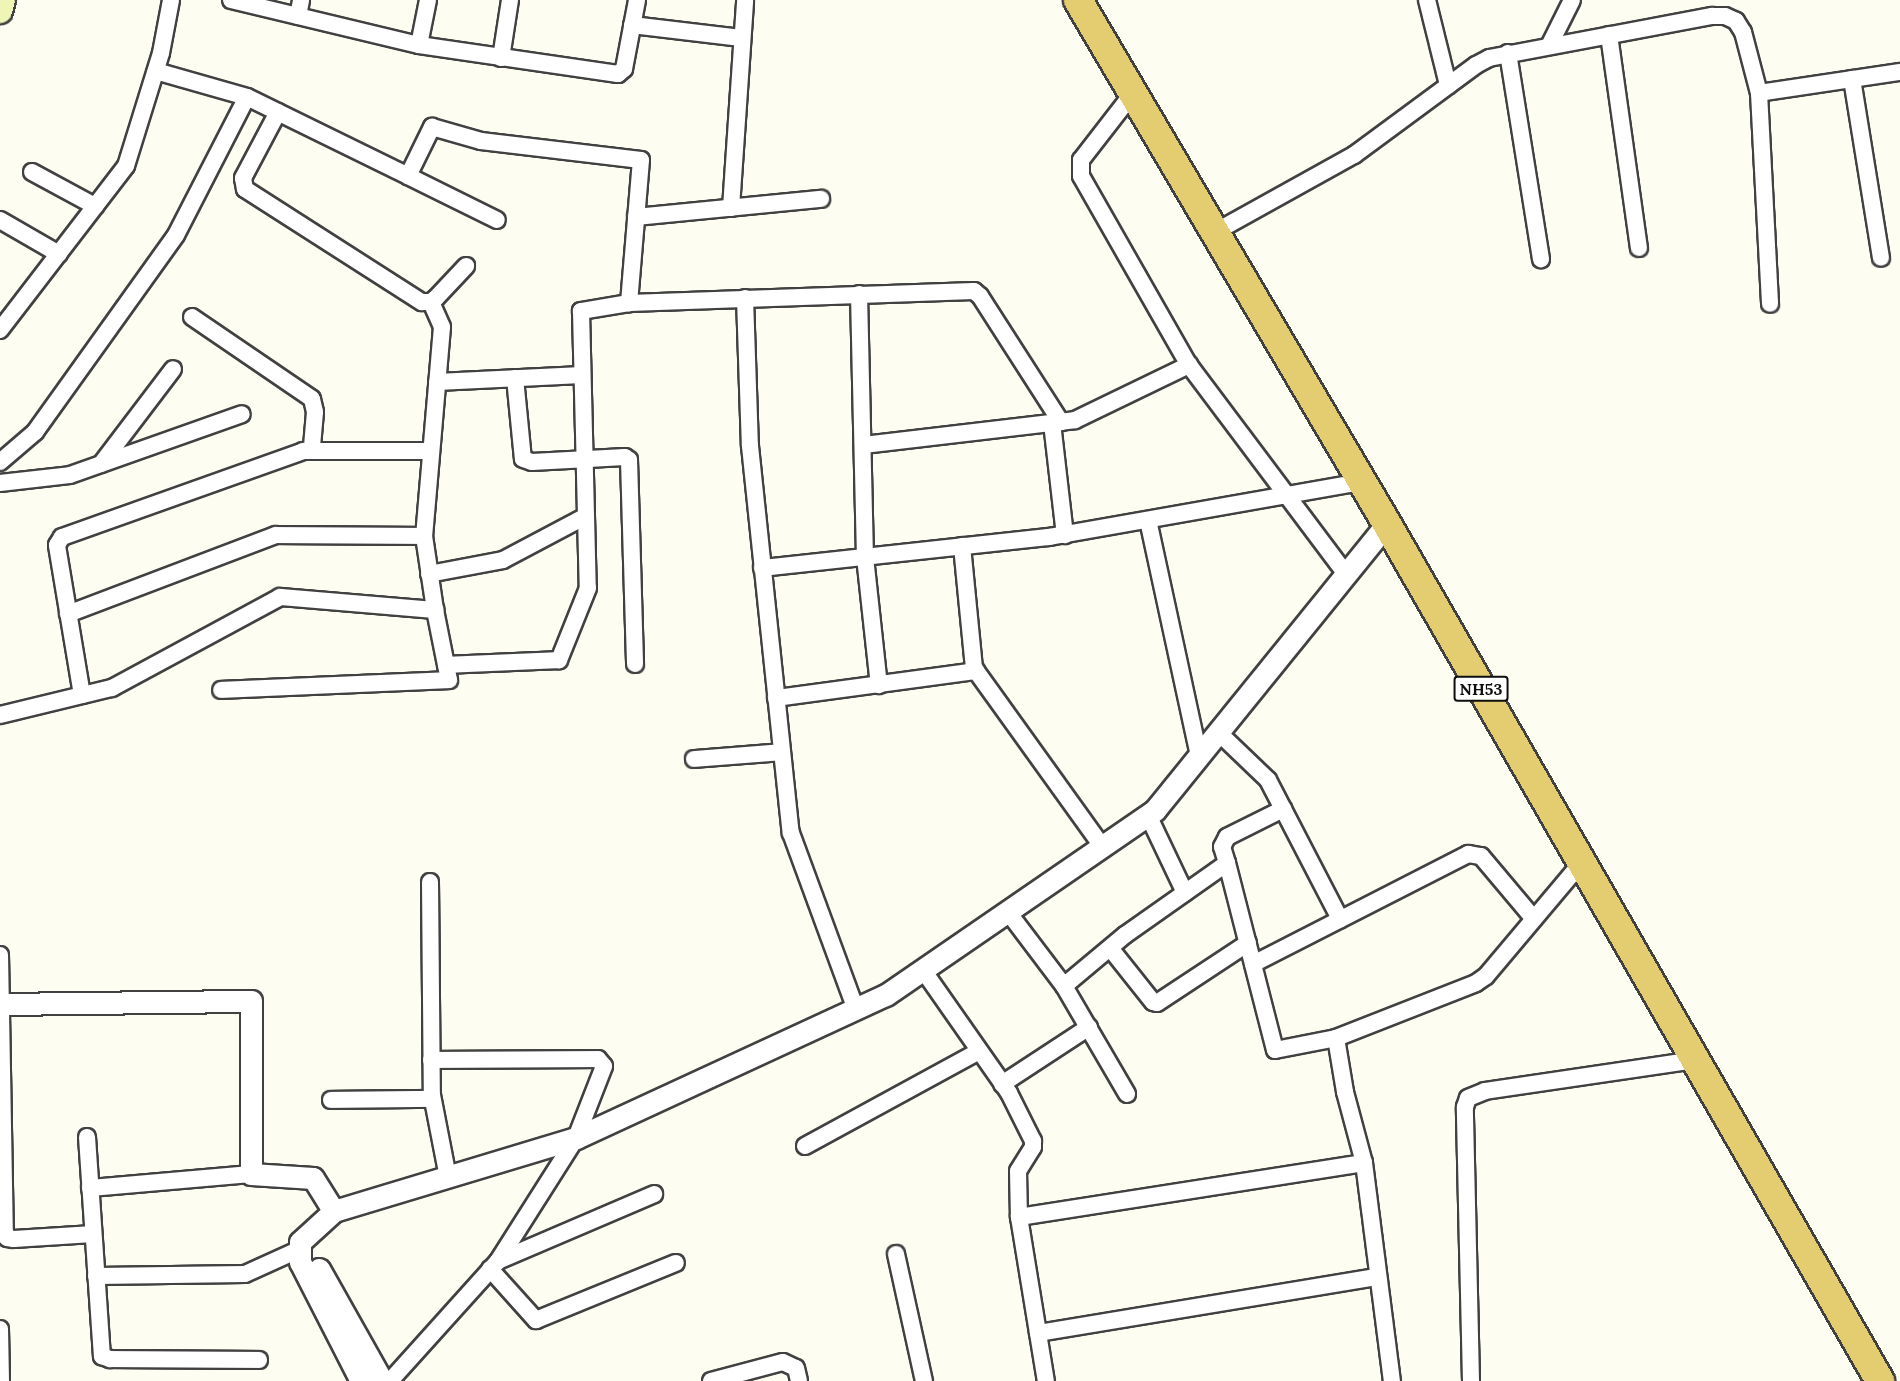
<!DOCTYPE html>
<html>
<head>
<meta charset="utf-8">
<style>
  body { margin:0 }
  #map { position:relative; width:1900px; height:1381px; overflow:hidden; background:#fdfdf1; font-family:Lora,serif }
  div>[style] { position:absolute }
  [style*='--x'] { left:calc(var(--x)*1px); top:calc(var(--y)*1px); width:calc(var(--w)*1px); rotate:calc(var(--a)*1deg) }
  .roads { filter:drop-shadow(2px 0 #414141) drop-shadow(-2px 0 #414141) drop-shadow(0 2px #414141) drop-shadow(0 -2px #414141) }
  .minor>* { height:16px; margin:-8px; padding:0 8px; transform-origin:8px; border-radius:8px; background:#fff }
  .tertiary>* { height:21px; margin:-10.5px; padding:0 10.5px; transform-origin:10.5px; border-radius:10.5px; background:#fff }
  .secondary>* { height:24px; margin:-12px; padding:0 12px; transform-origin:12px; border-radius:12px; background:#eff5b4 }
  .trunk>* { height:28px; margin:-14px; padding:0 14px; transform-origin:14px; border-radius:14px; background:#e4cc70 }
  span { translate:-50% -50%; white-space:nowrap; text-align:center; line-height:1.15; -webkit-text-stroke:6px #fff; paint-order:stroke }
  .shield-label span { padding:2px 4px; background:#fff; border:2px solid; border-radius:4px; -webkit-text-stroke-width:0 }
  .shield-label { font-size:16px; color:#0e0e0e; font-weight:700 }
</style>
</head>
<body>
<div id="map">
  <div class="roads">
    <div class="minor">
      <i style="--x:231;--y:0;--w:193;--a:13.5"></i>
      <i style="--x:419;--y:45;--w:46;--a:-78.7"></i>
      <i style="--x:1427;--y:0;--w:88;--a:76.1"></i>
      <i style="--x:298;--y:16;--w:16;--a:-79"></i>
      <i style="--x:632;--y:25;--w:110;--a:6.8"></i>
      <i style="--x:1609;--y:35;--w:215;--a:82"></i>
      <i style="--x:419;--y:45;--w:201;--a:8.3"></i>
      <i style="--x:618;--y:74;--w:8;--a:-40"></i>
      <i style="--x:624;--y:69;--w:70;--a:-79.3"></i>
      <i style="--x:1549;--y:46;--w:51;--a:-63.4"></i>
      <i style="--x:1508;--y:53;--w:209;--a:80.9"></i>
      <i style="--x:501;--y:58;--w:59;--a:-81.2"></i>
      <i style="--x:1852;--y:79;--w:181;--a:80.8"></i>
      <i style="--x:1133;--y:93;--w:85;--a:127.8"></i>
      <i style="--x:1081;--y:160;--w:16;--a:90"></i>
      <i style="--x:1081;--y:176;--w:218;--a:60.3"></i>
      <i style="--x:1189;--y:365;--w:261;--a:53.1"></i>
      <i style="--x:1759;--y:93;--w:143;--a:-8.5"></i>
      <i style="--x:247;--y:97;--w:179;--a:26.1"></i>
      <i style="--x:408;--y:176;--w:55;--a:-63.9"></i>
      <i style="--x:432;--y:127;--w:51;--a:15.9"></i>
      <i style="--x:481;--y:141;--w:161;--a:6.8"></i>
      <i style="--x:641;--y:160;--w:144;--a:94.8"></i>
      <i style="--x:629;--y:303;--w:49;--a:170.5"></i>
      <i style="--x:581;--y:311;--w:277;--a:88.6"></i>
      <i style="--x:588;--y:588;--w:78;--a:111.9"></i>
      <i style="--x:559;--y:660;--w:113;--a:177.5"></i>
      <i style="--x:278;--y:112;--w:75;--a:117.9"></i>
      <i style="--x:243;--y:178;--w:11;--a:80"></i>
      <i style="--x:245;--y:189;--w:210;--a:32.6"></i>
      <i style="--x:422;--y:302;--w:9;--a:0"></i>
      <i style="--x:431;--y:302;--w:6;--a:-39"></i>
      <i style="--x:436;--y:298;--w:44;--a:-46.8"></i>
      <i style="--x:32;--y:172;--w:72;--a:28.4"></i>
      <i style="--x:408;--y:176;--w:99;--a:26.3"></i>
      <i style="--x:731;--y:208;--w:208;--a:-86.1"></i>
      <i style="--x:636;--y:217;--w:186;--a:-5.6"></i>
      <i style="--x:0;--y:220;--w:68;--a:30"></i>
      <i style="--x:1215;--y:232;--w:159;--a:-29"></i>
      <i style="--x:1354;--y:155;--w:152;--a:-36.4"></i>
      <i style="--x:1476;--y:65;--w:15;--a:-28"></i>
      <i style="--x:1489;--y:58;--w:227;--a:-10.7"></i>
      <i style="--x:1712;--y:16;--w:13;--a:0"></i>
      <i style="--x:1725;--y:16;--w:12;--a:24"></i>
      <i style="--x:1736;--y:21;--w:13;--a:58"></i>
      <i style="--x:1743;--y:32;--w:63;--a:75.3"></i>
      <i style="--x:1759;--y:93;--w:211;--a:87"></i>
      <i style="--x:859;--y:294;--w:263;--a:88.7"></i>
      <i style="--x:865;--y:557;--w:129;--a:83.8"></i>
      <i style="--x:745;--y:298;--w:148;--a:88.1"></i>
      <i style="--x:750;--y:446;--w:389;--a:84"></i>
      <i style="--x:791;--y:833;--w:185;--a:69.8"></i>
      <i style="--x:431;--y:302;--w:27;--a:66"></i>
      <i style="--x:442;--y:327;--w:210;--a:94.9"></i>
      <i style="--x:424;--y:536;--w:75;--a:81.5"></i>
      <i style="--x:629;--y:303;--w:345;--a:-2"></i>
      <i style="--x:974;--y:291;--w:8;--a:40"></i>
      <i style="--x:980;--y:296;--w:150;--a:57.3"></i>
      <i style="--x:192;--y:317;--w:145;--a:34.3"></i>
      <i style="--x:312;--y:399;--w:13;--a:77"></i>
      <i style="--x:315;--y:412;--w:38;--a:95"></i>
      <i style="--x:0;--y:330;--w:207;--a:-52.5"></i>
      <i style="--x:126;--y:166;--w:118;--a:-72.8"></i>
      <i style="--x:161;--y:53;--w:54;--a:-79.3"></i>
      <i style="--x:515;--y:378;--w:81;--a:84.4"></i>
      <i style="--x:523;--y:459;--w:9;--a:18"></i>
      <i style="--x:532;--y:462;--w:93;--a:-3.1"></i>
      <i style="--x:625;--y:457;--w:5;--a:37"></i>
      <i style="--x:629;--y:460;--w:204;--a:88.3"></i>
      <i style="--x:437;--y:382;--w:145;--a:-2.8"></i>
      <i style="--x:1052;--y:423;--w:113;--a:83.4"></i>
      <i style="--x:863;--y:445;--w:213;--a:-6.7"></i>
      <i style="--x:1075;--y:420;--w:127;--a:-25.8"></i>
      <i style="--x:0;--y:462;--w:46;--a:-40.6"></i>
      <i style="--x:35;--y:432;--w:242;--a:-54.4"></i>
      <i style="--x:176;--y:235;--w:155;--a:-62.8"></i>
      <i style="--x:247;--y:97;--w:95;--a:-164.1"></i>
      <i style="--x:101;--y:464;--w:119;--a:-52.8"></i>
      <i style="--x:0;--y:483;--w:70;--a:-6.5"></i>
      <i style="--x:70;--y:475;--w:182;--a:-19.5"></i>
      <i style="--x:1148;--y:520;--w:241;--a:77.8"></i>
      <i style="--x:962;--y:546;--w:123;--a:84.4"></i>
      <i style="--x:974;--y:668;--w:219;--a:54.3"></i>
      <i style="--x:762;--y:568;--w:289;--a:-6.2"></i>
      <i style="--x:1049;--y:537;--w:318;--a:-10"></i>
      <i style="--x:429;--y:574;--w:75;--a:-10.7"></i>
      <i style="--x:503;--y:560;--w:94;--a:-27.9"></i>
      <i style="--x:68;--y:614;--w:222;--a:-20.8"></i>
      <i style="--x:276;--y:535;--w:148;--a:0.4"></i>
      <i style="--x:82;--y:695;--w:152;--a:-99.5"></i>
      <i style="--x:57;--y:545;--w:9;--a:-58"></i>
      <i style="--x:62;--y:537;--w:256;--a:-19.6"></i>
      <i style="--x:303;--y:451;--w:128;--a:0"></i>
      <i style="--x:776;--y:698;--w:202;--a:-7.7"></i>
      <i style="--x:0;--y:715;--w:115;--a:-13.6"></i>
      <i style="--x:112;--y:688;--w:191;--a:-28.4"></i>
      <i style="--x:280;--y:597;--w:156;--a:4.8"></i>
      <i style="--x:435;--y:610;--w:71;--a:78.7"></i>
      <i style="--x:449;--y:680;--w:228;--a:177.5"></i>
      <i style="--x:1218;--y:732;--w:69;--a:43.8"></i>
      <i style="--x:1268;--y:780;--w:157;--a:62.6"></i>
      <i style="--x:694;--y:759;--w:88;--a:-4.5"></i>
      <i style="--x:1148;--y:815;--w:86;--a:64.6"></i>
      <i style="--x:1227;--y:863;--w:17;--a:-107"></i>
      <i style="--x:1222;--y:847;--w:11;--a:-63"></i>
      <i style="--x:1227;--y:837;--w:63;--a:-26.6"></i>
      <i style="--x:430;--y:882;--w:213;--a:89.5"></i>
      <i style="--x:432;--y:1095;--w:84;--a:79"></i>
      <i style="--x:1008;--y:912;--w:93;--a:52.9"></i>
      <i style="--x:1064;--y:986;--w:80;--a:-39.9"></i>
      <i style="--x:1125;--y:935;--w:125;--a:-35.2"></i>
      <i style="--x:1227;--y:863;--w:193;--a:75.6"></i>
      <i style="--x:1275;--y:1050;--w:62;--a:-11.1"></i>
      <i style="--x:1336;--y:1038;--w:55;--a:80.5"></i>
      <i style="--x:1345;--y:1092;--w:73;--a:75"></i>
      <i style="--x:1364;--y:1163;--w:220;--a:82.7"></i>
      <i style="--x:1110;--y:948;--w:69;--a:51.5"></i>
      <i style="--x:1153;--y:1002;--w:4;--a:14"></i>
      <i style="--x:1157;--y:1003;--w:109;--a:-33.4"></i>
      <i style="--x:0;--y:955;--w:278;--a:89"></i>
      <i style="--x:5;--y:1233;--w:5;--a:68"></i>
      <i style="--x:7;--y:1238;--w:7;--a:8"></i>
      <i style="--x:14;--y:1239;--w:79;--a:-3.6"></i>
      <i style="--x:1253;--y:964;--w:242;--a:-27.1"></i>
      <i style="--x:1468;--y:854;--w:13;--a:9"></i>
      <i style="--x:1481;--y:856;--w:82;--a:49.9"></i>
      <i style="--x:923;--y:970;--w:150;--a:55"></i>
      <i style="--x:1009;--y:1093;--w:54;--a:63.4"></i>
      <i style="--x:1033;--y:1141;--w:6;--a:90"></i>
      <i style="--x:1033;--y:1147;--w:28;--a:122"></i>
      <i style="--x:1018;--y:1171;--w:46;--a:88.8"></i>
      <i style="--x:1019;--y:1217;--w:166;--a:80.7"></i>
      <i style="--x:1064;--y:986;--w:125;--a:59.7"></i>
      <i style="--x:1336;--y:1038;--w:150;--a:-21.4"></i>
      <i style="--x:1476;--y:983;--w:12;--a:-35"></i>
      <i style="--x:1486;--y:976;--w:148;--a:-49.9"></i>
      <i style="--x:1002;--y:1084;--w:104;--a:-33.2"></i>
      <i style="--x:331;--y:1100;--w:101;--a:-0.6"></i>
      <i style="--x:87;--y:1137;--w:220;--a:86.1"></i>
      <i style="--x:102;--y:1356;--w:9;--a:21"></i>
      <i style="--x:110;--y:1359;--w:149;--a:0.4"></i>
      <i style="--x:805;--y:1146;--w:198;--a:-28.6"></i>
      <i style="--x:90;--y:1188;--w:162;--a:-5"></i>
      <i style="--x:1019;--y:1217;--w:349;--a:-8.9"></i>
      <i style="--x:896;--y:1254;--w:130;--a:77.6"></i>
      <i style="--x:498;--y:1261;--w:170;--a:-23.2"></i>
      <i style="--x:490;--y:1269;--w:69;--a:48"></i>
      <i style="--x:536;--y:1320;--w:151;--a:-22.2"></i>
      <i style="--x:96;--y:1276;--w:149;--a:-0.8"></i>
      <i style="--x:245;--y:1274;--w:60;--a:-24.4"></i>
      <i style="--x:0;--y:1329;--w:52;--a:88.9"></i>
      <i style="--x:1038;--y:1333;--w:344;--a:-9.4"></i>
      <i style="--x:390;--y:1381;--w:161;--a:-48"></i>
      <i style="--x:498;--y:1261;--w:146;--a:-57.6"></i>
      <i style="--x:576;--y:1138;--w:77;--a:-68.7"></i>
      <i style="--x:604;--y:1066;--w:9;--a:-131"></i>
      <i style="--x:598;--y:1059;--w:167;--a:179.7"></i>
      <i style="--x:711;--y:1381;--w:74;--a:-14.8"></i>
      <i style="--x:783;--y:1362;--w:14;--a:25"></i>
      <i style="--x:796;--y:1368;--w:13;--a:77"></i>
      <i style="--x:1471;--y:1381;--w:274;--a:-91.3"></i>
      <i style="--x:1465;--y:1107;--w:9;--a:-72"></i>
      <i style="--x:1468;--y:1098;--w:18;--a:-22"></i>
      <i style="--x:1485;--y:1091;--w:213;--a:-8.4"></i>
    </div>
    <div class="tertiary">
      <i style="--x:0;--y:1004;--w:251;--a:-0.7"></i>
      <i style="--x:251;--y:1001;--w:173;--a:90"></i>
      <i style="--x:251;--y:1174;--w:62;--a:3.7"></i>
      <i style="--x:313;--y:1178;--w:39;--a:58"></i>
      <i style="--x:319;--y:1269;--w:129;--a:60.6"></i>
      <i style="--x:361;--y:1381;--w:134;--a:-117.1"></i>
      <i style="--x:300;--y:1262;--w:20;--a:-90"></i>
      <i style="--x:300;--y:1242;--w:46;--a:-42.4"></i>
      <i style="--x:334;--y:1211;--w:253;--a:-16.8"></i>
      <i style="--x:576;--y:1138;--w:341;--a:-24.8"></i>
      <i style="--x:886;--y:995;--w:326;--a:-34.5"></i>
      <i style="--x:1155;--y:810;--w:368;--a:-51"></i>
    </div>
    <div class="secondary">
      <i style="--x:0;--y:11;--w:11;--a:-75"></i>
    </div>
    <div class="trunk">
      <i style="--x:1078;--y:0;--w:608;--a:59.47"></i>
      <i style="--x:1387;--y:524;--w:989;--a:60.09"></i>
    </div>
  </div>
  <div class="shield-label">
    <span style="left:1481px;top:689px">NH53</span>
  </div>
</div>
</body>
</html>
